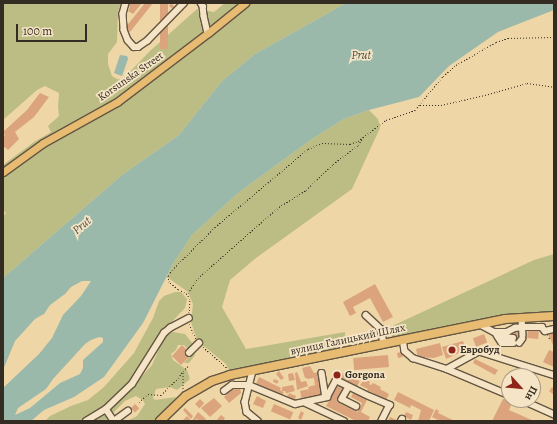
<!DOCTYPE html>
<html>
<head>
<meta charset="utf-8">
<style>
  body { margin:0 }
  #map { position:relative; width:557px; height:424px; overflow:hidden; background:#efd6a6; font-family:Alegreya,serif }
  div>[style] { position:absolute }
  [style*='--x'] { left:calc(var(--x)*1px); top:calc(var(--y)*1px); width:calc(var(--w)*1px); rotate:calc(var(--a)*1deg) }
  .green>* { inset:0; background:#bcbd84 }
  .water>* { inset:0; background:#9ab9ab }
  .building>* { inset:0; background:#dba47c; transform-origin:0 0 }
  .path>* { height:1px; margin-top:-0.5px; transform-origin:0; background:repeating-linear-gradient(90deg,#342c22 0 1px,transparent 0 3px) }
  .roads { filter:drop-shadow(1px 0 #635643) drop-shadow(-1px 0 #635643) drop-shadow(0 1px #635643) drop-shadow(0 -1px #635643) }
  .minor>* { height:5.5px; margin:-2.75px; padding:0 2.75px; transform-origin:2.75px; border-radius:2.75px; background:#f5e4c5 }
  .major>* { height:7px; margin:-3.5px; padding:0 3.5px; transform-origin:3.5px; border-radius:3.5px; background:#e8bb73 }
  .highway>* { height:8px; margin:-4px; padding:0 4px; transform-origin:4px; border-radius:4px; background:#e8bb73 }
  .dots>* { width:11px; height:11px; translate:-50% -50%; box-sizing:border-box; border:2px solid #f5e4c5; border-radius:50% }
  span { translate:-50% -50%; white-space:nowrap; text-align:center; line-height:1.15; -webkit-text-stroke:3.5px #f5e4c5; paint-order:stroke }
  .street-label { font-size:11px; color:#342c22 }
  .poi-label { font-size:11px; color:#342c22; font-weight:700 }
  .left { translate:0 -50%; text-align:left }
  .water-label { font-size:12px; color:#4e4f44; font-style:italic }
  .frame { position:absolute; inset:0; border:4px solid #342c22; pointer-events:none }
  .north { position:absolute; left:501px; top:368px; width:40px; height:40px; box-sizing:border-box; background:#f5e4c5; border:1px solid #a89a84; border-radius:50%; rotate:117deg; font-size:11px; font-weight:700; line-height:16px; text-align:center; color:#342c22 }
  .north::after { content:''; display:block; margin:auto; width:14px; height:18px; background:#8f2418; clip-path:polygon(50% 0,100% 100%,50% 72%,0 100%) }
  .scale { position:absolute; left:16px; top:24px; width:71px; height:18px; box-sizing:border-box; border:2px solid #342c22; border-top:0; padding-left:5px; font-size:12px; line-height:14px; white-space:nowrap; color:#342c22; -webkit-text-stroke:3px #f5e4c5; paint-order:stroke }
</style>
</head>
<body>
<div id="map">
  <div class="green">
    <i style="clip-path:polygon(3px 3px,121px 3px,118px 12px,117px 42px,108px 54px,108px 64px,112px 76px,117px 79px,122px 80px,150px 51px,197px 9px,214px 12px,225px 3px,346px 3px,255px 54px,222px 81px,179px 135px,122px 175px,3px 278px,3px 216px,6px 213px,3px 210px,3px 165px,34px 142px,51px 132px,48px 126px,59px 116px,58px 107px,59px 93px,45px 86px,37px 90px,3px 120px)"></i>
    <i style="clip-path:polygon(369px 110px,378px 119px,380px 128px,352px 189px,256px 258px,230px 280px,222px 307px,246px 349px,345px 332px,345px 339px,334px 350px,231px 374px,226px 364px,200px 343px,196px 337px,191px 322px,193px 304px,188px 292px,167px 277px,174px 262px,192px 235px,238px 193px,312px 139px,344px 119px)"></i>
    <i style="clip-path:polygon(554px 254px,554px 314px,392px 338px,390px 327px,534px 260px)"></i>
    <i style="clip-path:polygon(175px 292px,181px 292px,187px 299px,185px 308px,166px 328px,132px 381px,114px 401px,84px 420px,45px 421px,50px 416px,71px 406px,88px 400px,104px 387px,134px 353px,153px 318px,159px 301px,164px 296px)"></i>
    <i style="clip-path:polygon(173px 332px,185px 334px,193px 344px,195px 355px,189px 363px,184px 363px,192px 354px,184px 345px,178px 345px,176px 350px,171px 354px,173px 360px,187px 370px,190px 379px,177px 390px,170px 387px,156px 389px,153px 398px,155px 400px,176px 397px,172px 402px,154px 421px,127px 421px,137px 416px,145px 404px,143px 400px,136px 396px,125px 401px,105px 421px,93px 421px,96px 416px,101px 417px,137px 382px,152px 365px,164px 337px)"></i>
  </div>
  <div class="water">
    <i style="clip-path:polygon(evenodd,346px 3px,554px 3px,554px 10px,498px 32px,449px 66px,419px 97px,369px 110px,344px 119px,312px 139px,238px 193px,192px 235px,174px 262px,143px 323px,104px 377px,74px 397px,44px 410px,31px 421px,3px 421px,3px 388px,39px 354px,52px 338px,63px 315px,81px 296px,91px 281px,82px 281px,71px 287px,65px 294px,50px 305px,44px 314px,35px 319px,15px 341px,3px 370px,3px 278px,122px 175px,179px 135px,222px 81px,255px 54px,346px 3px,99px 337px,103px 338px,103px 342px,83px 360px,83px 368px,80px 374px,60px 383px,30px 408px,15px 415px,18px 408px,46px 389px,53px 379px,85px 344px,91px 340px,99px 337px)"></i>
    <i style="clip-path:polygon(120px 55px,127px 56px,128px 59px,122px 76px,114px 73px)"></i>
  </div>
  <div class="building">
    <i style="clip-path:polygon(128px 3px,142px 3px,133px 14px,128px 11px,130px 7px,127px 5px)"></i>
    <i style="clip-path:polygon(145px 3px,153px 3px,130px 32px,125px 28px)"></i>
    <i style="left:160px;top:3px;width:8px;height:46px"></i>
    <i style="clip-path:polygon(171px 3px,176px 8px,174px 10px,169px 6px)"></i>
    <i style="clip-path:polygon(40px 93px,49px 97px,34px 117px,15px 132px,19px 139px,8px 150px,5px 147px,3px 149px,3px 137px,5px 135px,3px 132px,27px 110px)"></i>
    <i style="clip-path:polygon(375px 284px,393px 317px,383px 322px,370px 298px,353px 307px,356px 313px,350px 316px,343px 302px)"></i>
    <i style="left:528px;top:329px;width:11px;height:9px;rotate:5deg"></i>
    <i style="clip-path:polygon(514px 331px,520px 332px,520px 335px,527px 336px,527px 340px,519px 339px,519px 347px,513px 346px)"></i>
    <i style="clip-path:polygon(554px 331px,554px 347px,548px 334px)"></i>
    <i style="left:484px;top:334px;width:9px;height:12px;rotate:69deg"></i>
    <i style="clip-path:polygon(463px 341px,466px 350px,446px 359px,442px 347px)"></i>
    <i style="clip-path:polygon(440px 343px,443px 355px,434px 358px,418px 357px,416px 349px)"></i>
    <i style="clip-path:polygon(182px 345px,188px 351px,187px 353px,190px 356px,181px 365px,172px 356px)"></i>
    <i style="clip-path:polygon(549px 350px,554px 352px,554px 367px,543px 362px)"></i>
    <i style="clip-path:polygon(401px 352px,403px 357px,398px 358px,397px 353px)"></i>
    <i style="left:388px;top:355px;width:12px;height:35px;rotate:85deg"></i>
    <i style="clip-path:polygon(475px 359px,498px 370px,495px 375px,473px 363px)"></i>
    <i style="clip-path:polygon(310px 366px,314px 373px,319px 372px,324px 396px,302px 401px,300px 391px,309px 389px,308px 387px,315px 385px,314px 378px,307px 379px,307px 378px,305px 378px,302px 368px)"></i>
    <i style="left:335px;top:370px;width:27px;height:7px;rotate:24deg"></i>
    <i style="clip-path:polygon(279px 371px,284px 378px,281px 380px,276px 374px)"></i>
    <i style="clip-path:polygon(297px 372px,301px 382px,306px 381px,308px 386px,297px 390px,295px 373px)"></i>
    <i style="clip-path:polygon(293px 373px,295px 380px,289px 381px,288px 374px)"></i>
    <i style="clip-path:polygon(510px 373px,515px 376px,509px 376px,509px 387px,504px 384px)"></i>
    <i style="clip-path:polygon(259px 377px,281px 388px,280px 390px,284px 392px,281px 396px,256px 384px)"></i>
    <i style="left:274px;top:379px;width:5px;height:3px;rotate:22deg"></i>
    <i style="clip-path:polygon(365px 379px,370px 382px,369px 384px,371px 385px,373px 383px,381px 387px,380px 389px,389px 394px,386px 400px,371px 392px,361px 412px,370px 417px,368px 421px,356px 421px,326px 406px,339px 384px,345px 387px,337px 402px,358px 412px,362px 403px,351px 397px,354px 391px,366px 393px,368px 389px,360px 385px)"></i>
    <i style="clip-path:polygon(293px 385px,295px 391px,287px 393px,288px 396px,289px 393px,296px 396px,294px 402px,287px 400px,288px 396px,285px 391px,282px 391px,282px 387px)"></i>
    <i style="clip-path:polygon(533px 386px,537px 388px,533px 396px)"></i>
    <i style="clip-path:polygon(240px 387px,241px 393px,229px 403px,224px 397px,232px 390px)"></i>
    <i style="clip-path:polygon(552px 387px,554px 389px,554px 395px,549px 391px)"></i>
    <i style="clip-path:polygon(398px 392px,434px 410px,429px 421px,418px 421px,421px 410px,411px 405px,410px 408px,394px 400px)"></i>
    <i style="clip-path:polygon(257px 396px,266px 401px,263px 408px,253px 404px)"></i>
    <i style="clip-path:polygon(214px 398px,222px 406px,210px 417px,201px 408px)"></i>
    <i style="left:200px;top:399px;width:6px;height:7px;rotate:45deg"></i>
    <i style="clip-path:polygon(503px 399px,512px 403px,509px 410px,534px 421px,492px 421px)"></i>
    <i style="left:135px;top:404px;width:6px;height:6px;rotate:45deg"></i>
    <i style="left:274px;top:404px;width:21px;height:8px;rotate:23deg"></i>
    <i style="clip-path:polygon(185px 408px,193px 416px,191px 419px,183px 410px)"></i>
    <i style="clip-path:polygon(436px 409px,439px 411px,438px 413px,455px 421px,440px 421px,432px 417px)"></i>
    <i style="clip-path:polygon(301px 411px,304px 413px,301px 420px,298px 418px)"></i>
    <i style="clip-path:polygon(198px 412px,206px 419px,205px 421px,200px 421px,197px 419px,192px 421px)"></i>
    <i style="clip-path:polygon(406px 412px,413px 415px,411px 420px,404px 416px)"></i>
    <i style="clip-path:polygon(221px 415px,225px 418px,223px 421px,216px 421px)"></i>
    <i style="clip-path:polygon(187px 416px,190px 419px,188px 421px,182px 421px)"></i>
    <i style="clip-path:polygon(390px 417px,399px 421px,388px 421px)"></i>
  </div>
  <div class="path">
    <i style="--x:420;--y:105;--w:21;--a:0"></i>
    <i style="--x:441;--y:105;--w:45;--a:-12.8"></i>
    <i style="--x:485;--y:95;--w:44;--a:-15.9"></i>
    <i style="--x:527;--y:83;--w:27;--a:8"></i>
    <i style="--x:188;--y:293;--w:18;--a:-56"></i>
    <i style="--x:198;--y:278;--w:15;--a:-42"></i>
    <i style="--x:209;--y:268;--w:93;--a:-41.1"></i>
    <i style="--x:279;--y:207;--w:32;--a:-32"></i>
    <i style="--x:306;--y:190;--w:37;--a:-44"></i>
    <i style="--x:333;--y:164;--w:31;--a:-37"></i>
    <i style="--x:358;--y:145;--w:7;--a:-56"></i>
    <i style="--x:189;--y:313;--w:14;--a:-86"></i>
    <i style="--x:190;--y:299;--w:6;--a:-121"></i>
    <i style="--x:187;--y:294;--w:10;--a:-151"></i>
    <i style="--x:178;--y:289;--w:11;--a:-142"></i>
    <i style="--x:169;--y:282;--w:7;--a:-98"></i>
    <i style="--x:168;--y:275;--w:6;--a:-51"></i>
    <i style="--x:172;--y:270;--w:61;--a:-45"></i>
    <i style="--x:215;--y:227;--w:121;--a:-40"></i>
    <i style="--x:308;--y:149;--w:15;--a:-23"></i>
    <i style="--x:322;--y:143;--w:28;--a:2"></i>
    <i style="--x:350;--y:144;--w:9;--a:-21"></i>
    <i style="--x:358;--y:141;--w:35;--a:-37"></i>
    <i style="--x:386;--y:120;--w:31;--a:-19"></i>
    <i style="--x:415;--y:110;--w:44;--a:-50.5"></i>
    <i style="--x:443;--y:76;--w:17;--a:-40"></i>
    <i style="--x:456;--y:65;--w:46;--a:-29.9"></i>
    <i style="--x:496;--y:42;--w:13;--a:-18"></i>
    <i style="--x:508;--y:38;--w:46;--a:-1.2"></i>
    <i style="--x:189;--y:324;--w:17;--a:65"></i>
    <i style="--x:547;--y:335;--w:5;--a:53"></i>
    <i style="--x:203;--y:347;--w:33;--a:41"></i>
    <i style="--x:183;--y:391;--w:20;--a:-90"></i>
    <i style="--x:183;--y:371;--w:7;--a:-45"></i>
    <i style="--x:139;--y:402;--w:12;--a:-42"></i>
    <i style="--x:148;--y:394;--w:13;--a:4"></i>
    <i style="--x:161;--y:395;--w:24;--a:-45"></i>
    <i style="--x:178;--y:378;--w:9;--a:-54"></i>
  </div>
  <div class="roads">
    <div class="minor">
      <i style="--x:126;--y:3;--w:11;--a:105"></i>
      <i style="--x:123;--y:14;--w:16;--a:86"></i>
      <i style="--x:124;--y:30;--w:11;--a:68"></i>
      <i style="--x:128;--y:40;--w:9;--a:49"></i>
      <i style="--x:134;--y:47;--w:4;--a:0"></i>
      <i style="--x:138;--y:47;--w:11;--a:-34"></i>
      <i style="--x:147;--y:41;--w:53;--a:-45.8"></i>
      <i style="--x:201;--y:3;--w:4;--a:56"></i>
      <i style="--x:203;--y:6;--w:10;--a:84"></i>
      <i style="--x:204;--y:16;--w:17;--a:77"></i>
      <i style="--x:366;--y:315;--w:21;--a:43"></i>
      <i style="--x:381;--y:329;--w:14;--a:78"></i>
      <i style="--x:522;--y:317;--w:18;--a:87"></i>
      <i style="--x:479;--y:324;--w:27;--a:28"></i>
      <i style="--x:503;--y:337;--w:10;--a:6"></i>
      <i style="--x:495;--y:332;--w:12;--a:0"></i>
      <i style="--x:507;--y:332;--w:9;--a:-27"></i>
      <i style="--x:515;--y:328;--w:8;--a:-7"></i>
      <i style="--x:523;--y:327;--w:19;--a:0"></i>
      <i style="--x:542;--y:327;--w:5;--a:53"></i>
      <i style="--x:545;--y:331;--w:9;--a:-13"></i>
      <i style="--x:497;--y:335;--w:9;--a:58"></i>
      <i style="--x:502;--y:343;--w:11;--a:0"></i>
      <i style="--x:403;--y:339;--w:12;--a:81"></i>
      <i style="--x:405;--y:351;--w:11;--a:41"></i>
      <i style="--x:413;--y:358;--w:36;--a:18"></i>
      <i style="--x:447;--y:369;--w:67;--a:22.8"></i>
      <i style="--x:519;--y:343;--w:5;--a:-53"></i>
      <i style="--x:189;--y:353;--w:14;--a:-45"></i>
      <i style="--x:447;--y:369;--w:35;--a:-29"></i>
      <i style="--x:478;--y:352;--w:3;--a:0"></i>
      <i style="--x:481;--y:352;--w:77;--a:17.5"></i>
      <i style="--x:253;--y:371;--w:32;--a:104"></i>
      <i style="--x:245;--y:402;--w:10;--a:79"></i>
      <i style="--x:247;--y:412;--w:14;--a:39"></i>
      <i style="--x:322;--y:373;--w:24;--a:81"></i>
      <i style="--x:349;--y:387;--w:14;--a:120"></i>
      <i style="--x:342;--y:399;--w:16;--a:27"></i>
      <i style="--x:224;--y:391;--w:10;--a:-37"></i>
      <i style="--x:232;--y:385;--w:17;--a:0"></i>
      <i style="--x:249;--y:385;--w:50;--a:22.4"></i>
      <i style="--x:295;--y:404;--w:33;--a:-12"></i>
      <i style="--x:327;--y:397;--w:19;--a:-62"></i>
      <i style="--x:336;--y:380;--w:34;--a:26"></i>
      <i style="--x:369;--y:396;--w:23;--a:23"></i>
      <i style="--x:390;--y:405;--w:18;--a:117"></i>
      <i style="--x:522;--y:400;--w:35;--a:24"></i>
      <i style="--x:306;--y:403;--w:42;--a:25.3"></i>
      <i style="--x:106;--y:409;--w:14;--a:56"></i>
      <i style="--x:86;--y:421;--w:23;--a:-31"></i>
      <i style="--x:106;--y:409;--w:36;--a:-44"></i>
      <i style="--x:132;--y:384;--w:60;--a:-57.9"></i>
      <i style="--x:164;--y:333;--w:8;--a:-40"></i>
      <i style="--x:170;--y:328;--w:21;--a:-28"></i>
      <i style="--x:114;--y:421;--w:17;--a:-36"></i>
      <i style="--x:401;--y:421;--w:2;--a:-63"></i>
    </div>
    <div class="major">
      <i style="--x:3;--y:172;--w:49;--a:-35.9"></i>
      <i style="--x:43;--y:143;--w:85;--a:-29"></i>
      <i style="--x:117;--y:102;--w:114;--a:-37.2"></i>
      <i style="--x:208;--y:33;--w:48;--a:-39"></i>
    </div>
    <div class="highway">
      <i style="--x:160;--y:421;--w:36;--a:-44"></i>
      <i style="--x:186;--y:396;--w:30;--a:-30"></i>
      <i style="--x:212;--y:381;--w:19;--a:-18"></i>
      <i style="--x:230;--y:375;--w:281;--a:-11.5"></i>
      <i style="--x:505;--y:319;--w:49;--a:-3.5"></i>
    </div>
  </div>
  <div class="dots">
    <i style="left:452px;top:350px;background:#8f2418"></i>
    <i style="left:337px;top:375px;background:#8f2418"></i>
  </div>
  <div class="street-label">
    <span style="left:131px;top:77px;rotate:-35deg">Korsunska Street</span>
    <span style="left:348px;top:340px;rotate:-12deg">вулиця Галицький Шлях</span>
  </div>
  <div class="poi-label">
    <span class="left" style="left:460px;top:350px">Евробуд</span>
    <span class="left" style="left:345px;top:375px">Gorgona</span>
  </div>
  <div class="water-label">
    <span style="left:361px;top:56px">Prut</span>
    <span style="left:82px;top:226px;rotate:-40deg">Prut</span>
  </div>
  <div class="frame"></div>
  <div class="north">Пн</div>
  <div class="scale">100 m</div>
</div>
</body>
</html>
